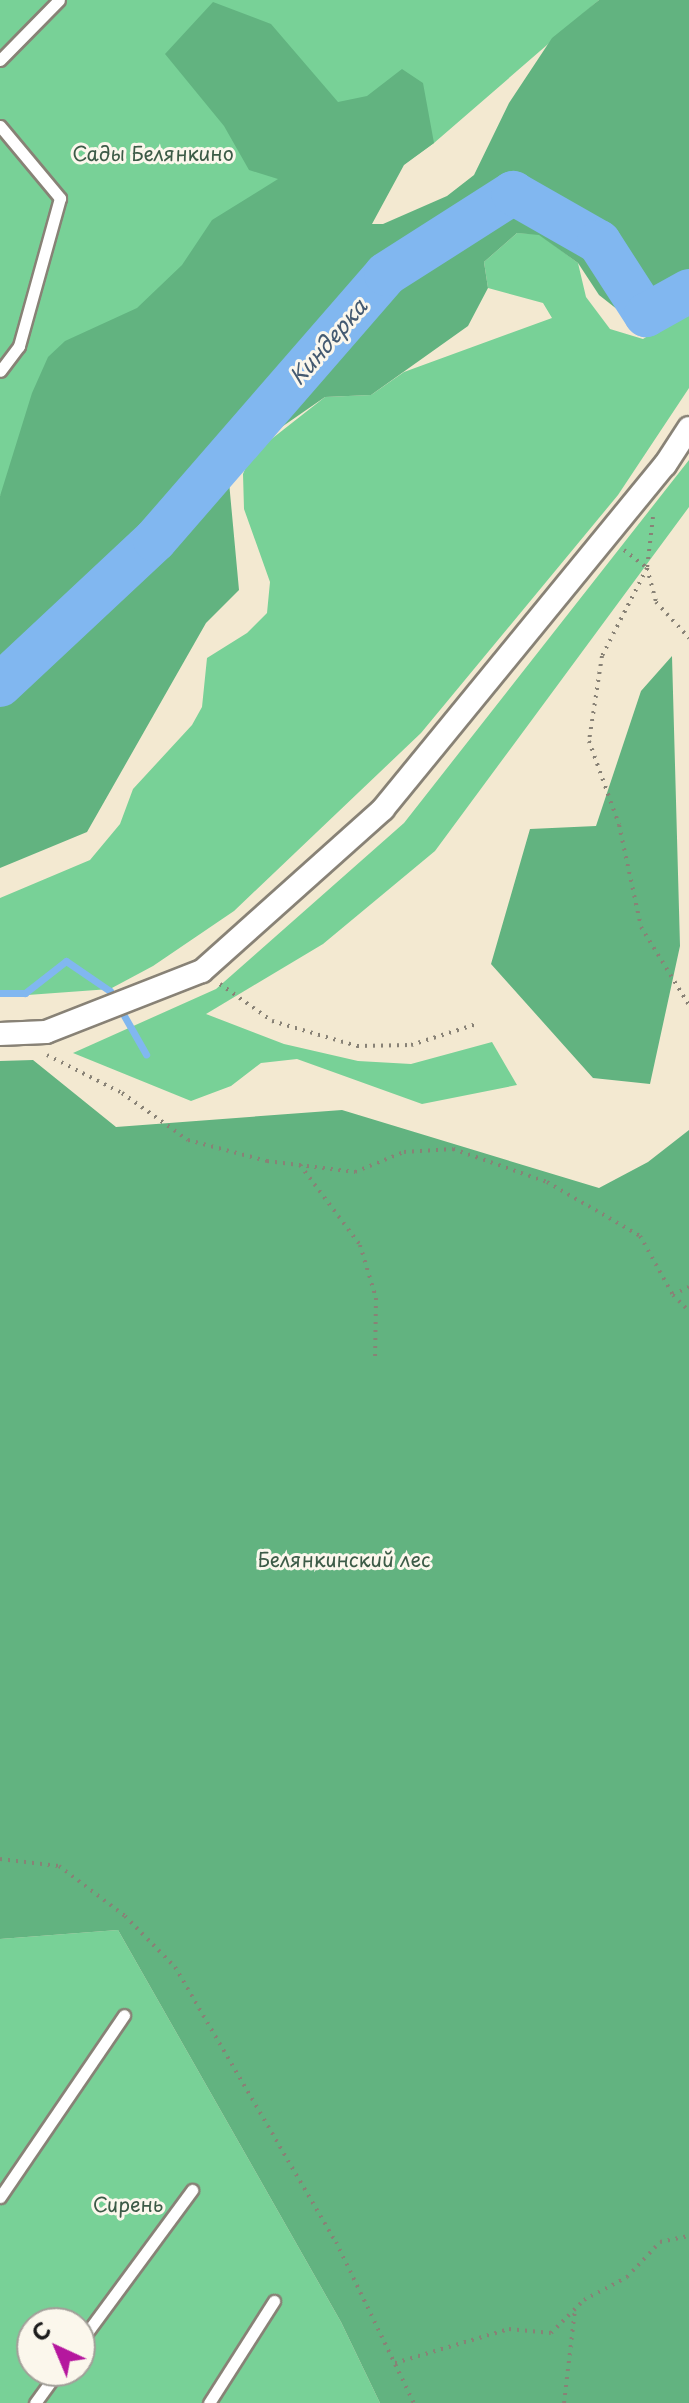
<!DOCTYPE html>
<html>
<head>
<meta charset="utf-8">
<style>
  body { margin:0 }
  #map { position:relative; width:689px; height:2403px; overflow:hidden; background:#f3e9d1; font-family:"Playpen Sans",sans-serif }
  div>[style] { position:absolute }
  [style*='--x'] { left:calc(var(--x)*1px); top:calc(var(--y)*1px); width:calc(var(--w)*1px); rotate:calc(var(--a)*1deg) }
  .green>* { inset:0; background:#78d197 }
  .forest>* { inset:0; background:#62b380 }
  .stream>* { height:7px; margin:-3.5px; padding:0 3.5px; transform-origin:3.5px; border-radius:3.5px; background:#81b7f0 }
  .river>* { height:44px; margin:-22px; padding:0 22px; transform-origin:22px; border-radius:22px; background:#81b7f0 }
  .path>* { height:4px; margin-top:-2px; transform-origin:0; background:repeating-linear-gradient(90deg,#888276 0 2px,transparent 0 8px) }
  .roads { filter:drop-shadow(2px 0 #888276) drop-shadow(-2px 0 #888276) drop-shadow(0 2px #888276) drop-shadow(0 -2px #888276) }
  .service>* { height:11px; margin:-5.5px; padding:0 5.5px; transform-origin:5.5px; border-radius:5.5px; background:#fff }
  .minor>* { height:22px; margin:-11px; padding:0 11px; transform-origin:11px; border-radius:11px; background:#fff }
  span { translate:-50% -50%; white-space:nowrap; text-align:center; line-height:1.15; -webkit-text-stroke:6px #fbf7ec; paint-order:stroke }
  .park-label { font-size:20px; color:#3c5b47 }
  .water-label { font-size:22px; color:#445a71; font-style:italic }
  .north { position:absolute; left:16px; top:2307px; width:80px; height:80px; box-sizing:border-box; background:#fbf7ec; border:2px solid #a29f99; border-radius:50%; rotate:316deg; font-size:22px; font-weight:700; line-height:32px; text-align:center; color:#1c1c1c }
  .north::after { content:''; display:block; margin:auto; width:28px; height:36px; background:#b5179e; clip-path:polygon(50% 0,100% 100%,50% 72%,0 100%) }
</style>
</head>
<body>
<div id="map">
  <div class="green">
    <i style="clip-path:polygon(0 0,599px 0,434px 143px,161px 337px,0 496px)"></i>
    <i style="clip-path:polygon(517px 233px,539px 234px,578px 263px,586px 297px,610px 329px,643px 339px,689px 310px,689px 388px,618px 495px,421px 733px,234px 911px,153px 966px,110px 989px,0 997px,0 898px,90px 860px,120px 824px,133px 789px,192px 725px,202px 707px,207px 658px,247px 633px,267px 613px,270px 582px,244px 509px,243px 474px,251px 455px,325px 397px,371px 395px,404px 372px,552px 318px,543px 303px,488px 288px,484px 262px)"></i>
    <i style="clip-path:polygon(689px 460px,689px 507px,435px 851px,323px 944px,206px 1014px,284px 1044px,358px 1061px,411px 1064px,492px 1042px,517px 1085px,422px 1104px,297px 1059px,261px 1063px,231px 1086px,191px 1101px,73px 1053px,216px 989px,404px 823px)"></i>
    <i style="clip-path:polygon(evenodd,118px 1930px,341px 2322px,380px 2403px,0 2403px,0 1939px,118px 1930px,32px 2323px,80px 2323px,80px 2371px,32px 2371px,32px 2323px)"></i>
  </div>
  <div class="forest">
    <i style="clip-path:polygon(599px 0,689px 0,689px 301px,656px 319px,632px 321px,599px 295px,578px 263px,539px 235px,517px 233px,484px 262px,488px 288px,468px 326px,371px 395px,325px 397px,273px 433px,229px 482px,239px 590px,206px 623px,87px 832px,0 868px,0 496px,32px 393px,48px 357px,65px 341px,137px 308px,182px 265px,212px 220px,278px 179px,249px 170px,224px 126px,165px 54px,213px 2px,271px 24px,338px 102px,367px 96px,402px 69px,423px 83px,434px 143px,404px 165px,372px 224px,383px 224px,447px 196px,474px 175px,509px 103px,552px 38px)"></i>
    <i style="clip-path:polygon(672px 656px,680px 946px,650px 1084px,593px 1078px,491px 964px,530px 829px,596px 826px,641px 691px)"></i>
    <i style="clip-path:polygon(33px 1060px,116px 1127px,342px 1110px,599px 1188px,648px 1162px,689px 1130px,689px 2403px,380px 2403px,341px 2322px,118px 1930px,0 1939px,0 1061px)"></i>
  </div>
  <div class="stream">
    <i style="--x:0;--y:993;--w:25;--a:0"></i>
    <i style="--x:25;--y:993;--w:52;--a:-38"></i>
    <i style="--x:66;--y:961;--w:53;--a:34.3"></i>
    <i style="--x:110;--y:991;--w:73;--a:60.3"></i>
  </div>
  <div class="river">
    <i style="--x:0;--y:685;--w:212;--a:-43.1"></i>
    <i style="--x:155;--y:540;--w:352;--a:-49"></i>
    <i style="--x:386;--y:274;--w:151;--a:-32.5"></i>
    <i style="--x:513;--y:193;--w:99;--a:29.7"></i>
    <i style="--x:599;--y:242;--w:87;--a:57.2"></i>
    <i style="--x:646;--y:315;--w:49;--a:-29.2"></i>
  </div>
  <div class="path">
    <i style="--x:653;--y:517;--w:51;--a:96.7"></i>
    <i style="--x:647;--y:568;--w:99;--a:117.1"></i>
    <i style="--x:602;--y:656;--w:86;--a:98.7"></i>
    <i style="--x:589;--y:741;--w:89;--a:70.3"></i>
    <i style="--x:619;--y:825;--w:104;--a:77.8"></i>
    <i style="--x:641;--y:927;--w:92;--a:58.4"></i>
    <i style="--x:624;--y:550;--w:29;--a:38"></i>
    <i style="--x:647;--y:568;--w:35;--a:75"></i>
    <i style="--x:656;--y:602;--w:49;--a:47.5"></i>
    <i style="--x:220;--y:984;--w:64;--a:35.4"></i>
    <i style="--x:272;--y:1021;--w:89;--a:16.4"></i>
    <i style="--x:357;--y:1046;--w:54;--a:-1.1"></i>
    <i style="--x:411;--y:1045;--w:69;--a:-17.7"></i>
    <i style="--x:47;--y:1055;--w:84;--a:26.9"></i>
    <i style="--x:122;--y:1093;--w:81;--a:35.5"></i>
    <i style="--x:188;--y:1140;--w:82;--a:14.9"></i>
    <i style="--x:267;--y:1161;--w:89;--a:7.1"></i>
    <i style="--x:355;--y:1172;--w:53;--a:-22.2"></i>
    <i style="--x:404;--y:1152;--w:49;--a:-3.5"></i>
    <i style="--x:453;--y:1149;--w:100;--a:19.3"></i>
    <i style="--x:547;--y:1182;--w:108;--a:30.1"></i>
    <i style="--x:640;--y:1236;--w:68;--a:60.8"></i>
    <i style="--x:673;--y:1295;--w:23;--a:45"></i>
    <i style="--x:300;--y:1165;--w:100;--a:53.1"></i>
    <i style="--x:360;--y:1245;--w:55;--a:73.2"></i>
    <i style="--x:376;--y:1298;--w:61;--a:90.9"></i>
    <i style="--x:673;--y:1295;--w:18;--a:-27"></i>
    <i style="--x:0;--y:1859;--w:59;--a:6.8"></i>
    <i style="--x:59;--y:1866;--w:83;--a:37.1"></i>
    <i style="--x:125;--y:1916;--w:71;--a:45.6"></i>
    <i style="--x:175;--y:1967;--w:319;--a:59.7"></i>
    <i style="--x:336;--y:2242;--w:179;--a:64.2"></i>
    <i style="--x:395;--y:2363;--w:119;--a:-16.6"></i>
    <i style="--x:509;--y:2329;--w:42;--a:5.4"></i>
    <i style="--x:551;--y:2333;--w:47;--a:-45"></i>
    <i style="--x:584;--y:2300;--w:49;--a:-28.1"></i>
    <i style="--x:627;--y:2277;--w:48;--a:-46.7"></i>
    <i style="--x:660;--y:2242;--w:30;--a:-12"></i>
    <i style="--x:564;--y:2403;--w:94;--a:-83.3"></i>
  </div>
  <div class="roads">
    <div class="service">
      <i style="--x:0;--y:60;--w:84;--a:-45.5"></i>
      <i style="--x:0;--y:126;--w:94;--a:50.2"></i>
      <i style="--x:60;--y:198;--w:154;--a:105.5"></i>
      <i style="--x:19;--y:346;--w:31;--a:127"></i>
      <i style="--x:0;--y:2197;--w:220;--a:-55.7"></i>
      <i style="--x:80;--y:2342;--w:189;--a:-53.6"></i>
      <i style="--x:35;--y:2403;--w:39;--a:-54"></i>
      <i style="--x:209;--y:2403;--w:121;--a:-57.5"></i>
    </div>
    <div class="minor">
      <i style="--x:0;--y:1034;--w:46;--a:-2.5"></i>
      <i style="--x:46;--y:1032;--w:168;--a:-21.4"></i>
      <i style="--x:202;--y:971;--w:243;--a:-41.8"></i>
      <i style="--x:383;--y:809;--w:445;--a:-50.7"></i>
      <i style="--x:665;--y:465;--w:44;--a:-57"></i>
    </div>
  </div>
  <div class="park-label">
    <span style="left:153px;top:153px">Сады Белянкино</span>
    <span style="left:344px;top:1559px">Белянкинский лес</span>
    <span style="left:128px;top:2204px">Сирень</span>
  </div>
  <div class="water-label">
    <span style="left:327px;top:341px;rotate:-49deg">Киндерка</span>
  </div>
  <div class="north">С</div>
</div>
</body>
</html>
